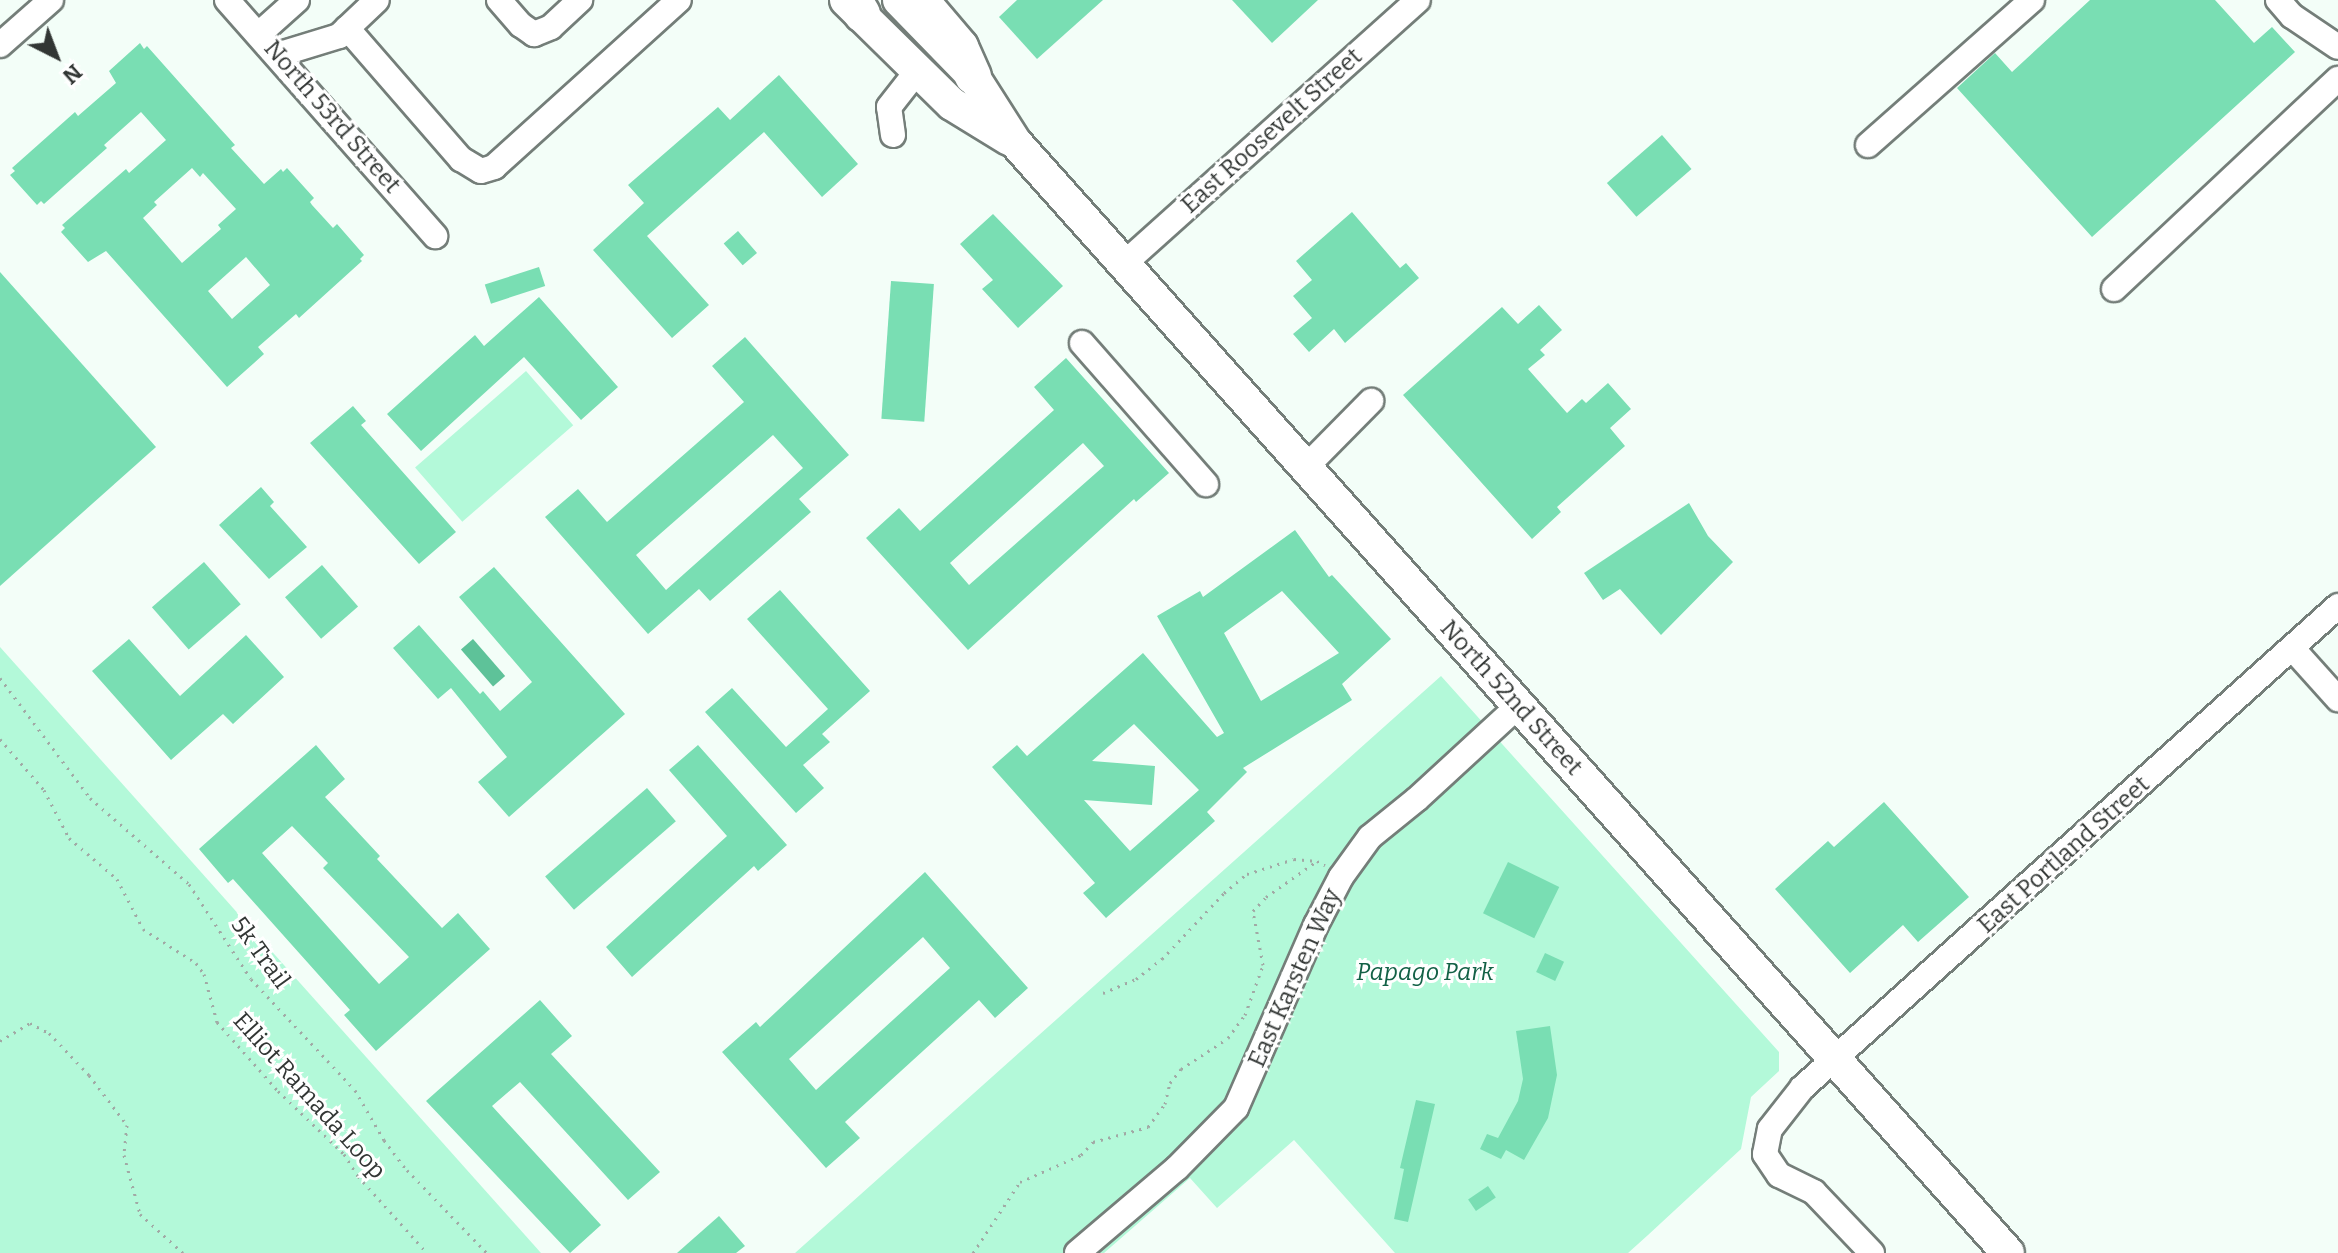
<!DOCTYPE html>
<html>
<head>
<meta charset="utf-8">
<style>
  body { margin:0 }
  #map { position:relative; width:2338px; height:1253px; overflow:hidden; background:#f3fef8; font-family:Bitter,serif }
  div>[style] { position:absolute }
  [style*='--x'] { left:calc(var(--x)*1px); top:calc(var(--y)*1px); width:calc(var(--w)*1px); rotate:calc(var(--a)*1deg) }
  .green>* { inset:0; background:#b3f9d9; transform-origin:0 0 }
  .water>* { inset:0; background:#5ec299; transform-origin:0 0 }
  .building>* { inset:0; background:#79deb3; transform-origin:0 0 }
  .path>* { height:3px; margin-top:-1.5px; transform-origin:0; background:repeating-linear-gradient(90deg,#a1a9a5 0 2px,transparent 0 8px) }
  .roads { filter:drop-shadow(2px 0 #747e79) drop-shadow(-2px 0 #747e79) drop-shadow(0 2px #747e79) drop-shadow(0 -2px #747e79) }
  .minor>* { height:24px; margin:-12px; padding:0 12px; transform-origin:12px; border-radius:12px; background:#fff }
  .major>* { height:32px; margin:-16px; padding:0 16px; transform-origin:16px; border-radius:16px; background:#fff }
  .highway>* { height:36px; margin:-18px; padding:0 18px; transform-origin:18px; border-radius:18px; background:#fff }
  span { translate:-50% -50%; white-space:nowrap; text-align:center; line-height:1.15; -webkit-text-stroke:6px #fff; paint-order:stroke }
  .street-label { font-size:24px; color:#323634 }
  .park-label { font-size:24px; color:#136146; font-style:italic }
  .north { position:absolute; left:16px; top:16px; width:80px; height:80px; -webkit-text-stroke:6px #fff; paint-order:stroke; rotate:138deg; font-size:22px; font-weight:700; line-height:32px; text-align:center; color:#323634 }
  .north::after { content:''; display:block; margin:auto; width:28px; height:36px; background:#323634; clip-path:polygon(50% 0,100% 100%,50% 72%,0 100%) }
</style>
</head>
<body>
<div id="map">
  <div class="green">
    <i style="left:526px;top:371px;width:72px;height:147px;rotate:49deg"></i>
    <i style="clip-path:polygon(0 647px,143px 807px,541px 1253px,0 1253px)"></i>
    <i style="clip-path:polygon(1441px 676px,1779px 1052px,1779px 1071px,1751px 1097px,1741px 1149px,1648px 1235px,1628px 1253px,1395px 1253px,1294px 1140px,1217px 1208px,1190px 1178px,1104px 1253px,795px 1253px)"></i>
  </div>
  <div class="water">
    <i style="left:473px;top:639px;width:49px;height:16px;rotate:49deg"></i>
  </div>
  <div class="building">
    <i style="clip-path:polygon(1017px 0,1103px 0,1037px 59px,999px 17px)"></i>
    <i style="clip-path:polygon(1232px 0,1318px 0,1272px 43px)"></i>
    <i style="clip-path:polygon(2090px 0,2215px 0,2254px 43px,2272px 27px,2295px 52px,2092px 237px,1957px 88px,1995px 53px,2012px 72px)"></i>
    <i style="clip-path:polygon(evenodd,140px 43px,144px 49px,147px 46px,235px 145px,231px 148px,264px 184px,281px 169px,283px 172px,287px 168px,314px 198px,310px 202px,312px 205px,333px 228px,337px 224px,364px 255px,360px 259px,362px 261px,299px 318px,296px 314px,258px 347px,264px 354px,227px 387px,106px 251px,88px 262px,61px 232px,65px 228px,62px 225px,126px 169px,129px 173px,166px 140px,141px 112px,104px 145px,107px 148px,44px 204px,41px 201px,37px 205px,10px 175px,15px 171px,12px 168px,75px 112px,78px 116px,116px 83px,109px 71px,140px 43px,192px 168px,200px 177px,203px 173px,236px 209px,218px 225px,221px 229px,182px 263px,143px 218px,157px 205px,154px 202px,192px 168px,140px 43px,246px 257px,270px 285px,232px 319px,208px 291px,246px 257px)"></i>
    <i style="clip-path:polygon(779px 75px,858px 164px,822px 197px,764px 132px,647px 236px,709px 305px,672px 338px,593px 250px,644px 203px,628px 185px,718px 107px,730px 120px)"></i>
    <i style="left:1662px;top:135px;width:45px;height:73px;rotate:49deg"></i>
    <i style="clip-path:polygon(1352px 212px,1400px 268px,1406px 263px,1419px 278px,1345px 343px,1334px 329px,1309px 352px,1293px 334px,1312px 318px,1293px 296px,1312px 280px,1296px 261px)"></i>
    <i style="clip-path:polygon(993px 214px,1063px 286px,1018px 328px,982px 289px,993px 280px,960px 244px)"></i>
    <i style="left:738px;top:231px;width:29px;height:19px;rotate:49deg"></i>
    <i style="left:539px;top:267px;width:20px;height:57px;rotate:72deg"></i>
    <i style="clip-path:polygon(0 272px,156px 447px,0 586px)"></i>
    <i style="left:891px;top:281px;width:43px;height:138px;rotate:4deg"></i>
    <i style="clip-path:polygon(539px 297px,618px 387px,581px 420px,524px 357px,421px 451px,387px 414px,475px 335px,484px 346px)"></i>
    <i style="clip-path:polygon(1539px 305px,1562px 330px,1540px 350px,1545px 355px,1528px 369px,1567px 413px,1582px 399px,1586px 403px,1608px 383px,1631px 409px,1610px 428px,1625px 446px,1557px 507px,1561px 512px,1532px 539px,1403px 395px,1502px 307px,1518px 324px)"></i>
    <i style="clip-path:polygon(evenodd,745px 337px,849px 455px,799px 499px,811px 512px,710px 601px,699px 589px,648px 634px,545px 517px,578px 489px,607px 522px,744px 402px,712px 366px,745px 337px,773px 435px,803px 468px,666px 590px,636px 555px,773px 435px)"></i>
    <i style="clip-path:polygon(evenodd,1066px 358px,1169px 473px,1136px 502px,1134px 499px,968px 650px,866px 538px,899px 508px,920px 531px,1054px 410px,1034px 387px,1066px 358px,1083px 443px,1104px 466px,969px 585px,950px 563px,1083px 443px)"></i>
    <i style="clip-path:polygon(353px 406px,366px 421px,361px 425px,456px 532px,419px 564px,310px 443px)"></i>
    <i style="clip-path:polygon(261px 487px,274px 502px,270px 506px,307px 547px,269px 579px,219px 525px)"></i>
    <i style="clip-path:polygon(1689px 503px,1708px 536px,1733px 562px,1661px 635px,1620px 589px,1603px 600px,1584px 573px)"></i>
    <i style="clip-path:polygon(evenodd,1295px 530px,1329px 577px,1332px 575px,1391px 639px,1342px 684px,1352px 700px,1243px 768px,1247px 772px,1207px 812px,1215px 821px,1106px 918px,1083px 893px,1095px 883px,992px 767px,1017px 745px,1027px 756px,1143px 653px,1217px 737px,1224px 733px,1157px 616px,1200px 591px,1203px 597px,1295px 530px,1282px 591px,1339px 653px,1261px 701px,1224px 633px,1282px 591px,1295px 530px,1134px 724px,1199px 790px,1130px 851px,1084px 800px,1152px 805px,1155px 766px,1092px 761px,1134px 724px)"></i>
    <i style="left:204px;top:562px;width:56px;height:69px;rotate:49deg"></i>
    <i style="left:322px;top:565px;width:55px;height:49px;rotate:49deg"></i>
    <i style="clip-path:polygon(494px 567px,625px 714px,509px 817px,478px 782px,507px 757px,451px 688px,438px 699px,393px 648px,419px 625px,480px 694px,483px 691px,500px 711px,532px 682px,459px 597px)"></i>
    <i style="clip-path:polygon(780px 590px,870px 691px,822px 734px,830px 742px,803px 765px,824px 788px,796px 813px,705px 712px,732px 688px,786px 747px,828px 709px,747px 619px)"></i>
    <i style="clip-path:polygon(246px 635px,284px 677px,233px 724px,223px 714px,171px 760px,92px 671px,129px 639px,180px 696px)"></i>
    <i style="clip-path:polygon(evenodd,316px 745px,345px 779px,325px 797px,380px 856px,377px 859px,442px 928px,458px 913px,490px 949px,376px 1051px,344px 1015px,350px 1010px,233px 879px,228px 883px,199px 849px,316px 745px,292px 826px,328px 863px,323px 868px,409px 957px,379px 984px,262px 853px,292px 826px)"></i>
    <i style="clip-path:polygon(698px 745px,787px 845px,758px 871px,754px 866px,632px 977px,606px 947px,727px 836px,669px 770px)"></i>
    <i style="left:647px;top:788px;width:44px;height:135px;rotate:49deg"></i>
    <i style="clip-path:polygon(1884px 802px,1969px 897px,1918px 942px,1903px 925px,1850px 973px,1775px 889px,1828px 841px,1834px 847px)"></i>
    <i style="left:1508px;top:862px;width:57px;height:57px;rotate:26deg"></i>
    <i style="clip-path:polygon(evenodd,925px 872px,1028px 988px,995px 1018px,979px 1000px,845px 1122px,860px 1138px,826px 1168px,722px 1052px,756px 1022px,760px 1027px,925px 872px,923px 937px,950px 968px,816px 1090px,789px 1059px,923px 937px)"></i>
    <i style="left:1545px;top:953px;width:21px;height:21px;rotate:25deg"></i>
    <i style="clip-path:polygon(540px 1000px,572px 1036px,551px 1054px,660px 1172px,628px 1200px,520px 1082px,492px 1106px,601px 1225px,570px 1253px,426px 1101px)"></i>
    <i style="clip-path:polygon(1550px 1026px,1557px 1075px,1548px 1118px,1524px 1160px,1506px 1150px,1501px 1159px,1480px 1149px,1487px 1134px,1498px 1138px,1518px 1101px,1523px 1079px,1516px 1031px)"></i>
    <i style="clip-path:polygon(1416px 1100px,1435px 1104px,1408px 1222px,1394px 1219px,1404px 1169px,1400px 1168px)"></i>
    <i style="left:1488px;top:1186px;width:14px;height:24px;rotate:56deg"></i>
    <i style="clip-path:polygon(719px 1216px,745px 1246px,736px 1253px,677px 1253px)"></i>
  </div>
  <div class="path">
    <i style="--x:0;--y:678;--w:150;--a:53.1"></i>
    <i style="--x:90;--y:798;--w:131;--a:41"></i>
    <i style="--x:189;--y:884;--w:113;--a:56.9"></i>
    <i style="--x:251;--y:979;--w:152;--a:46.9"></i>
    <i style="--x:355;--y:1090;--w:58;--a:59.9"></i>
    <i style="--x:384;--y:1140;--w:38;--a:53"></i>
    <i style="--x:407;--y:1170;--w:115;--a:46.1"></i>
    <i style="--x:0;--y:739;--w:67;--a:49.2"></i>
    <i style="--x:44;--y:790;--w:54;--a:62.5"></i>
    <i style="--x:69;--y:838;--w:63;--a:40.5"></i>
    <i style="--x:117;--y:879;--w:56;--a:62.5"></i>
    <i style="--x:143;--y:929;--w:63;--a:32.7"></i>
    <i style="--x:196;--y:963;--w:14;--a:54"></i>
    <i style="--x:204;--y:974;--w:50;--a:74.8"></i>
    <i style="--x:217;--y:1022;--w:92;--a:48.5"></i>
    <i style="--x:278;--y:1091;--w:91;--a:43.7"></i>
    <i style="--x:344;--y:1154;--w:26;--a:58"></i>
    <i style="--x:358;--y:1176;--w:103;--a:48.1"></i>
    <i style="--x:1103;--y:993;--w:36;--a:-23"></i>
    <i style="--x:1136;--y:979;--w:33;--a:-38"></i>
    <i style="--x:1162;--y:959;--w:91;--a:-46.8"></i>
    <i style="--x:1224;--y:893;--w:30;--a:-40"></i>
    <i style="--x:1247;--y:874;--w:49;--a:-17.7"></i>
    <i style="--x:1294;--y:859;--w:23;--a:5"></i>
    <i style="--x:0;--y:1041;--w:35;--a:-31"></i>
    <i style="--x:30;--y:1023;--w:21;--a:28"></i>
    <i style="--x:49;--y:1033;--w:58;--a:46.4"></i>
    <i style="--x:89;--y:1075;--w:63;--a:52.8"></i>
    <i style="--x:127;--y:1125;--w:30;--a:96"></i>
    <i style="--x:124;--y:1155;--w:61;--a:74.8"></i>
    <i style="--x:140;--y:1214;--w:58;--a:42.2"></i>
    <i style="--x:973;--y:1253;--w:85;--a:-56.5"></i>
    <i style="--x:1020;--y:1182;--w:67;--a:-23.9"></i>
    <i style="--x:1081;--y:1155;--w:18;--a:-47"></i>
    <i style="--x:1093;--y:1142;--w:57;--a:-15.3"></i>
    <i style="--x:1148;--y:1127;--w:29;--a:-54"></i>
    <i style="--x:1165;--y:1104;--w:22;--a:-77"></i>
    <i style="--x:1170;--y:1083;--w:18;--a:-52"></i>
    <i style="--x:1181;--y:1069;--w:56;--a:-33.4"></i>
    <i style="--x:1228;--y:1038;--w:29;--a:-54"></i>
    <i style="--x:1245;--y:1015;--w:53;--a:-70.2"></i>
    <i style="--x:1263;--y:965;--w:55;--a:-100.5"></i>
    <i style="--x:1253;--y:911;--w:19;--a:-47"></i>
    <i style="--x:1266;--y:897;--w:62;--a:-35.2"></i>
    <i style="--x:1317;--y:861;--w:9;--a:27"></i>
  </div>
  <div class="roads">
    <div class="minor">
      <i style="--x:227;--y:0;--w:315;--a:48.6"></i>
      <i style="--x:499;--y:0;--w:33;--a:49"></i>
      <i style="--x:521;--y:25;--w:16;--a:35"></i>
      <i style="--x:534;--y:34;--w:18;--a:-22"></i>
      <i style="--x:551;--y:27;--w:40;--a:-43"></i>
      <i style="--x:2278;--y:0;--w:21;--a:49"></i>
      <i style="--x:2292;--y:16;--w:55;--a:34"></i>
      <i style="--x:347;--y:28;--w:174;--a:49"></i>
      <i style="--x:461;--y:159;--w:23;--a:31"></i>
      <i style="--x:481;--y:171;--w:14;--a:-17"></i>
      <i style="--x:494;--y:167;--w:249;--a:-42.1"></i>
      <i style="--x:259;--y:34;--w:51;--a:-41.8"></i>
      <i style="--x:0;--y:45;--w:68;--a:-41.4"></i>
      <i style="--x:277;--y:55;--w:65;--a:-17"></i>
      <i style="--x:339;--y:36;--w:52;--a:-43.5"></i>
      <i style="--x:893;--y:135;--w:28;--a:-98"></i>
      <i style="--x:889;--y:107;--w:47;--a:-51.9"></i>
      <i style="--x:1868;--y:145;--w:219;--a:-41.5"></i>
      <i style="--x:1126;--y:262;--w:392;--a:-41.9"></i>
      <i style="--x:2114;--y:289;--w:307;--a:-43.2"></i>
      <i style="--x:1082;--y:343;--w:188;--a:48.7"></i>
      <i style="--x:1306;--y:467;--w:93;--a:-45.4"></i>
      <i style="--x:2292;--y:648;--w:69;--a:48"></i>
      <i style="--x:1077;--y:1253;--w:131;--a:-40.4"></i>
      <i style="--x:1177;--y:1168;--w:84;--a:-45.5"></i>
      <i style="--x:1236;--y:1108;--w:200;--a:-66.4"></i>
      <i style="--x:1316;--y:925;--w:54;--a:-62.5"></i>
      <i style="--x:1341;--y:877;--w:49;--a:-54.1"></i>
      <i style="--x:1370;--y:837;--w:60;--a:-39"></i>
      <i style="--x:1417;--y:799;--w:137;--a:-42.6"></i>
      <i style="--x:1872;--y:1253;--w:84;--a:-133.6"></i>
      <i style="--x:1814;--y:1192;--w:39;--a:-154"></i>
      <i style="--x:1779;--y:1175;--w:25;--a:-124"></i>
      <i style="--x:1765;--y:1154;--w:25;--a:-79"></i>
      <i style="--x:1770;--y:1129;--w:52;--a:-52"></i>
      <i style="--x:1802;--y:1088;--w:721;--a:-41.96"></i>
    </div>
    <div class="major">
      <i style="--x:846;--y:0;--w:148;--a:44.5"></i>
      <i style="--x:952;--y:104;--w:67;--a:31.6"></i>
      <i style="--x:899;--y:0;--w:106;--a:45.8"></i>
      <i style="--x:973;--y:76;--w:78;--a:57.5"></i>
      <i style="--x:1015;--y:142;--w:1490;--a:48.21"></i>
    </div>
    <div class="highway">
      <i style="--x:854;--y:0;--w:16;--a:60"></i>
      <i style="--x:920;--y:0;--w:62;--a:49.6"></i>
      <i style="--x:960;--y:47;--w:32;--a:66"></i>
    </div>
  </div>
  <div class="street-label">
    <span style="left:332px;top:117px;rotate:49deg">North 53rd Street</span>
    <span style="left:1272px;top:131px;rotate:-42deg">East Roosevelt Street</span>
    <span style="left:1511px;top:698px;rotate:48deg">North 52nd Street</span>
    <span style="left:2064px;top:855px;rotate:-42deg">East Portland Street</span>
    <span style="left:260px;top:953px;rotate:54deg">5k Trail</span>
    <span style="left:1295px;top:978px;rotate:-66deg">East Karsten Way</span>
    <span style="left:309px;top:1096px;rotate:48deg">Elliot Ramada Loop</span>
  </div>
  <div class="park-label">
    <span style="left:1425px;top:973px">Papago Park</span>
  </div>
  <div class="north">N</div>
</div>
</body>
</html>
